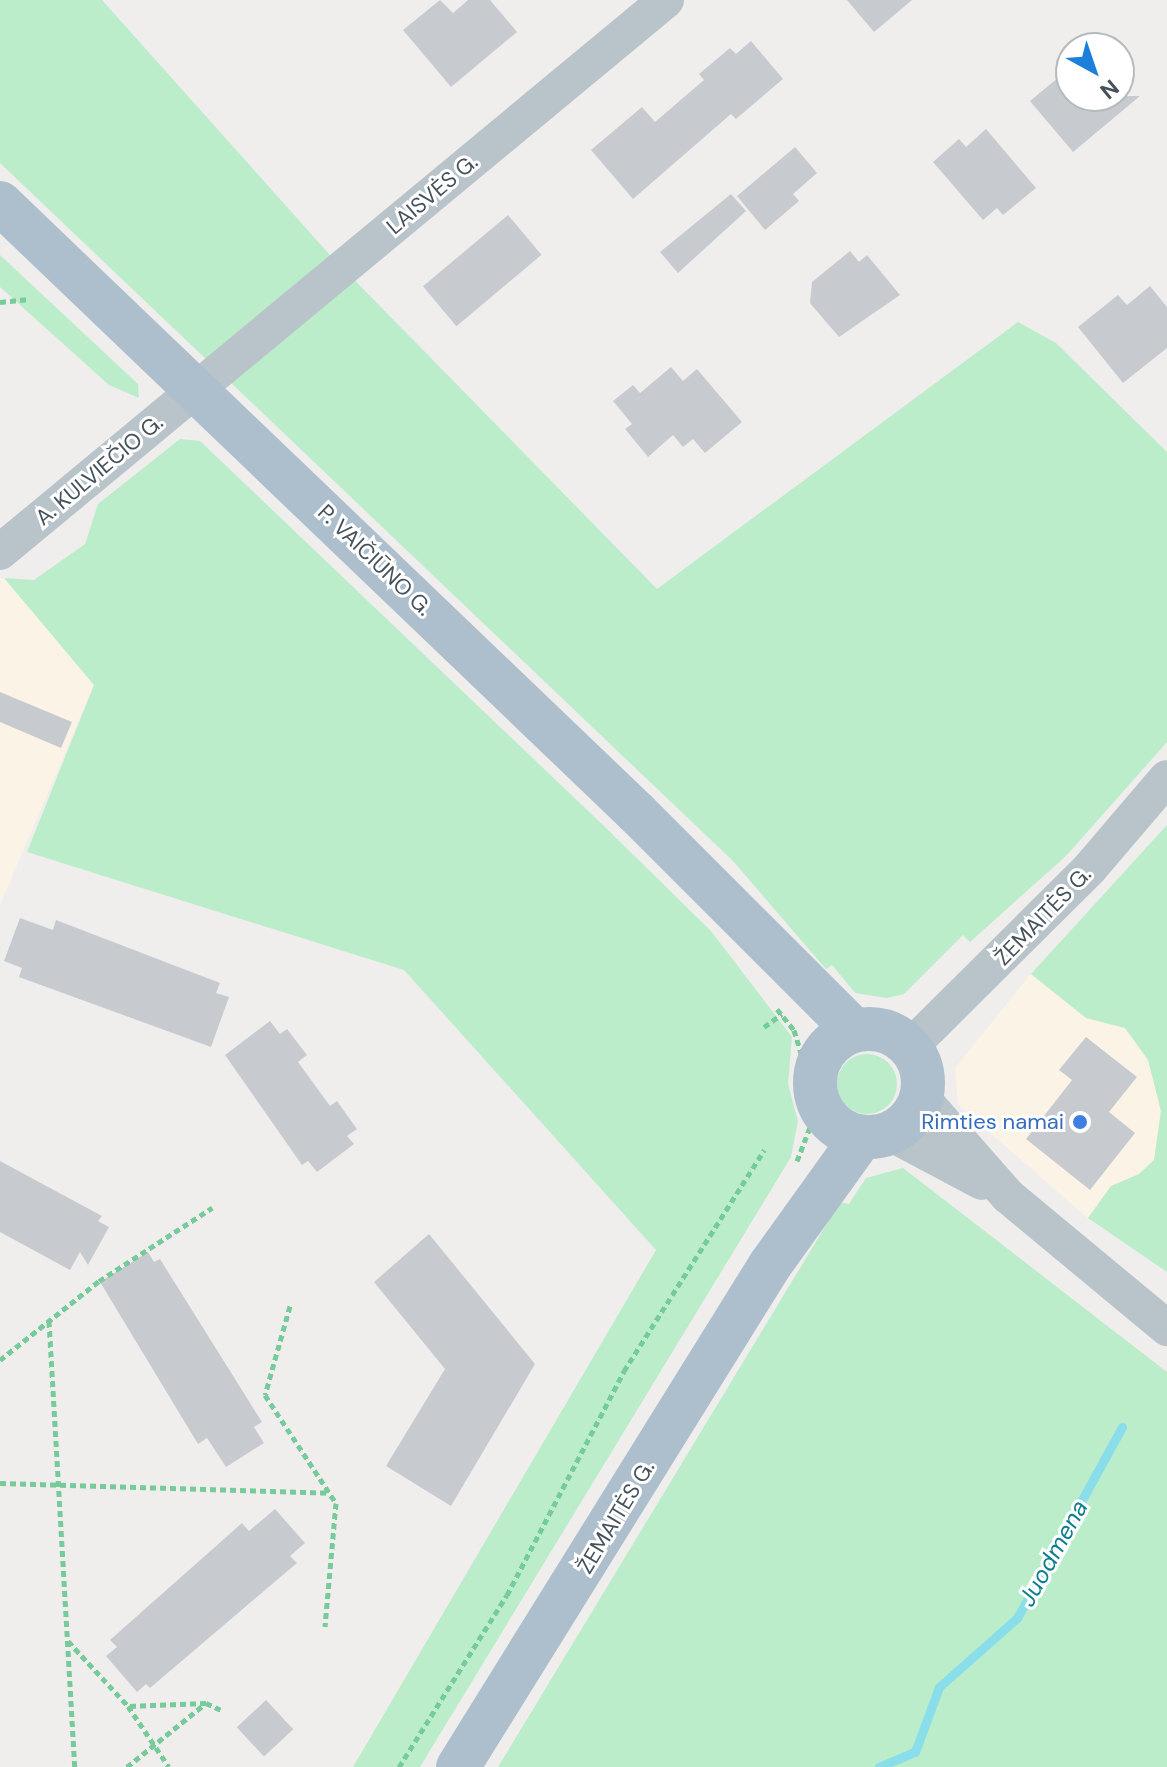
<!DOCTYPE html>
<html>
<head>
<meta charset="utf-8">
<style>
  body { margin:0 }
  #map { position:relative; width:1167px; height:1767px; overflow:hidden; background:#f0eded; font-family:"DM Sans",sans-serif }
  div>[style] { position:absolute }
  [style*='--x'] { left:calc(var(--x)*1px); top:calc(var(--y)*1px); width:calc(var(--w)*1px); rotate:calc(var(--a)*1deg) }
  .commercial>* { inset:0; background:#fbf3e6 }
  .green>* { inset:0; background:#bcedcb }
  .round { border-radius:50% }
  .stream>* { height:9px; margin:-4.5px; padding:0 4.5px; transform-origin:4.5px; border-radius:4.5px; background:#89deea }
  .building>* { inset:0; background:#c7cbd0; transform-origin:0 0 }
  .path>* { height:5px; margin-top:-2.5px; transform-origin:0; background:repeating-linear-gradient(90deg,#75cb99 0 6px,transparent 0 10px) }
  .path>.ring { margin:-2.5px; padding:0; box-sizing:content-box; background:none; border:5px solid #75cb99; border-radius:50% }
  .minor>* { height:36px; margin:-18px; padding:0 18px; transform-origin:18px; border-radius:18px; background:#b9c3ca }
  .major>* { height:44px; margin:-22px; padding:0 22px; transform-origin:22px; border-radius:22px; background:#adbfcc }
  .major>.ring { margin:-22px; padding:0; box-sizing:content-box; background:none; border:44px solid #adbfcc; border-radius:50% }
  .dots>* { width:22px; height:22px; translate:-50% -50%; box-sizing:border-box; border:4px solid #fff; border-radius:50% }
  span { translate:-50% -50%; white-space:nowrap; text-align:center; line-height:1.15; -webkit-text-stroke:6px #fff; paint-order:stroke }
  .street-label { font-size:22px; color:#46525a }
  .shop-label { font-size:22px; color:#366cbe }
  .right { translate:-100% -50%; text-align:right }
  .water-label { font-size:24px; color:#0f7e8e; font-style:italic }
  .north { position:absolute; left:1055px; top:32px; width:80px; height:80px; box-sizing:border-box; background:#fff; border:2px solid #b5babd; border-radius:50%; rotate:140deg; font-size:22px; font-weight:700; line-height:32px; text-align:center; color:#46525a }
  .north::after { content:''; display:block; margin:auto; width:28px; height:36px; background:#1c7fdb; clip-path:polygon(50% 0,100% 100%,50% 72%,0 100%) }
</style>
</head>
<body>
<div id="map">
  <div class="commercial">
    <i style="clip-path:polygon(4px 578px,94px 685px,0 905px,0 579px)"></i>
    <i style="clip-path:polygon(1031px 974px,1086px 1018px,1125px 1028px,1148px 1060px,1154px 1082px,1161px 1111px,1154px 1160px,1139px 1174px,1111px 1186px,1088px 1218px,958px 1105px,955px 1068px)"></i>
  </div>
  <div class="green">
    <i style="clip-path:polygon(0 0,102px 0,329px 254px,657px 589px,1018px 322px,1056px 343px,1167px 452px,1167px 742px,1066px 856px,970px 942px,963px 935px,904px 994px,887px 998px,855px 993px,832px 965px,826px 969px,733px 861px,0 163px)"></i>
    <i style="clip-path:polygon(0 255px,138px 384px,139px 398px,109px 385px,0 287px)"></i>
    <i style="clip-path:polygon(180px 439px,200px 441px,605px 827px,711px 931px,792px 1037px,788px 1084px,798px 1121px,791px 1157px,420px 1767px,353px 1767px,656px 1250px,404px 970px,27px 852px,94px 685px,4px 578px,34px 580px,85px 544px,98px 504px)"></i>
    <i style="clip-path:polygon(1167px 825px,1167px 1272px,1088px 1218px,1111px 1186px,1139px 1174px,1154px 1160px,1161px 1111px,1148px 1060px,1125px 1028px,1086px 1018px,1031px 974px)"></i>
    <i class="round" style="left:837px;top:1054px;width:60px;height:60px"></i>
    <i style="clip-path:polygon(903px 1168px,1167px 1372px,1167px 1767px,498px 1767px,840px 1202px,849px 1204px,866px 1178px)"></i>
  </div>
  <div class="stream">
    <i style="--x:879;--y:1767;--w:39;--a:-23"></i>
    <i style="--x:915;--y:1752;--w:69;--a:-69.7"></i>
    <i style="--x:939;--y:1687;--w:104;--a:-41.5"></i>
    <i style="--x:1017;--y:1618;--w:218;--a:-61.2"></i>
  </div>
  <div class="building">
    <i style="clip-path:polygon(440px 0,453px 13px,468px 0,490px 0,517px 32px,451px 87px,403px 30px)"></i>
    <i style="clip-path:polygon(847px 0,912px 0,874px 32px)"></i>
    <i style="clip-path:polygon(751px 41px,783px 79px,736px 119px,731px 114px,633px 199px,591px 150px,642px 107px,655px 122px,704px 80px,699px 74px,730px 48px,736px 54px)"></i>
    <i style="clip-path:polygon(1071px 67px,1071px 96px,1140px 96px,1073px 152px,1030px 101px)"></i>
    <i style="clip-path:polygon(986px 129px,1036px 188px,1003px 215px,997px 208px,983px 220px,933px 162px,959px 139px,966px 147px)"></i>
    <i style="clip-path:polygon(795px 147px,817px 173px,793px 194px,799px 201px,765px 230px,737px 196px)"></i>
    <i style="clip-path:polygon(731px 194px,746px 211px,678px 273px,660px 252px)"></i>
    <i style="left:508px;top:215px;width:52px;height:111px;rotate:50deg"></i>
    <i style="clip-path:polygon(850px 251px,859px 262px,867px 255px,900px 295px,839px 337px,810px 303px,812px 282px)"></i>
    <i style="clip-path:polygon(1150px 286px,1167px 307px,1167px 348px,1123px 383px,1078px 327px,1118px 295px,1127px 305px)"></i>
    <i style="clip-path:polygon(671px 367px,683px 381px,697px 369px,742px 422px,705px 453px,693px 439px,683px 447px,673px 435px,648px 457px,625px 429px,632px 424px,613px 401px,633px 385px,640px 393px)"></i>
    <i style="clip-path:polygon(0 692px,72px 722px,61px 748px,0 722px)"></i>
    <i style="clip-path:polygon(20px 918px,53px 930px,56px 920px,220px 983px,216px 993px,229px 997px,211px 1047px,19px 977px,22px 968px,4px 961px)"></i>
    <i style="clip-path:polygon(270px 1021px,280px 1034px,287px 1029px,307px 1055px,298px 1062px,330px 1106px,337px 1101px,357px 1129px,347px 1136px,354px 1144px,317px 1172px,308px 1161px,302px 1165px,225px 1055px)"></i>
    <i style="clip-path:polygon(1086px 1037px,1137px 1077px,1109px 1112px,1135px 1133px,1090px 1190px,1026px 1139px,1072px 1080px,1059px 1070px)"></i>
    <i style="clip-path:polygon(0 1161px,102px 1216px,98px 1221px,109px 1227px,88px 1265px,80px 1252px,70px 1270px,0 1232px)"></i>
    <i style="clip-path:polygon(429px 1234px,535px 1364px,451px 1506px,386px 1466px,445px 1369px,374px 1282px)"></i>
    <i style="clip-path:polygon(148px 1252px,154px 1262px,160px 1259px,262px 1422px,254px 1427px,264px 1443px,226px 1467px,207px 1438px,198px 1444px,100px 1282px)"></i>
    <i style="clip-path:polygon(275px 1509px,305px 1543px,290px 1556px,297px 1563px,150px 1688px,146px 1684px,137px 1692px,106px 1656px,117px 1647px,110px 1640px,242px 1523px,249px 1531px)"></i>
    <i style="left:266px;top:1700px;width:40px;height:40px;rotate:47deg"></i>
  </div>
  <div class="path">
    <i style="--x:0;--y:302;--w:29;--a:-6"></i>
    <i style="--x:777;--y:1009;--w:27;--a:51"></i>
    <i style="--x:794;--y:1030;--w:28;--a:73"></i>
    <i class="ring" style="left:797px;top:1011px;width:139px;height:139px"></i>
    <i style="--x:764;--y:1027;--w:22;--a:-36"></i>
    <i style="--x:797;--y:1161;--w:40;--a:-69"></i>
    <i style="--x:290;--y:1306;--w:92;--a:105.7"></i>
    <i style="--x:265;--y:1395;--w:129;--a:56.7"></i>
    <i style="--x:336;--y:1503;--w:124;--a:95.1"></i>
    <i style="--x:49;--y:1321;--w:447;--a:86.7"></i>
    <i style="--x:0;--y:1360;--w:127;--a:-38.6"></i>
    <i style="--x:99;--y:1281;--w:135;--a:-32.9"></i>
    <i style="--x:0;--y:1483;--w:330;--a:1.7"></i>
    <i style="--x:68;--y:1641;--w:88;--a:47.3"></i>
    <i style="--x:128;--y:1706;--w:73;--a:56.1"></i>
    <i style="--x:206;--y:1703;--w:19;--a:25"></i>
    <i style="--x:127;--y:1767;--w:102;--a:-39"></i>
    <i style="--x:206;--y:1703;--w:78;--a:177.8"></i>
    <i style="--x:399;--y:1767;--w:203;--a:-57.9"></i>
    <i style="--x:507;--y:1595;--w:253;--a:-62.4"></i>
    <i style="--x:624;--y:1371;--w:262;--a:-57.6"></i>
  </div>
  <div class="minor">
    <i style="--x:0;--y:552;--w:865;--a:-39.65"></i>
    <i style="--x:910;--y:1047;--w:254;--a:-44.8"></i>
    <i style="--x:1090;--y:868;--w:118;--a:-49.5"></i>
    <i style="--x:921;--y:1097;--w:132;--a:48.7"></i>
    <i style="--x:1008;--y:1196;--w:207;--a:39.7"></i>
    <i style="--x:890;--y:1133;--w:104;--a:28"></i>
  </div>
  <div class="major">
    <i style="--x:0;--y:203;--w:881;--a:43.76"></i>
    <i style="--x:636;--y:812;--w:308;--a:45"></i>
    <i class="ring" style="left:815px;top:1029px;width:64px;height:64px"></i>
    <i style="--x:458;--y:1767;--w:591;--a:-58.14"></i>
    <i style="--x:770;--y:1265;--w:158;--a:-54.3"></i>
  </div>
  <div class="dots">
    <i style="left:1080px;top:1122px;background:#3f7fe0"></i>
  </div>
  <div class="street-label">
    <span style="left:432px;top:194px;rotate:-40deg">LAISVĖS G.</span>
    <span style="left:99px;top:470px;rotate:-40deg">A. KULVIEČIO G.</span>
    <span style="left:375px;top:560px;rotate:44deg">P. VAIČIŪNO G.</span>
    <span style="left:1043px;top:916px;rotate:-46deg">ŽEMAITĖS G.</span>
    <span style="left:616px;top:1517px;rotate:-59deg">ŽEMAITĖS G.</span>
  </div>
  <div class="shop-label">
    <span class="right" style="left:1064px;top:1122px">Rimties namai</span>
  </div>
  <div class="water-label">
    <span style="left:1053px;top:1553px;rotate:-61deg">Juodmena</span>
  </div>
  <div class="north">N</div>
</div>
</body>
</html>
